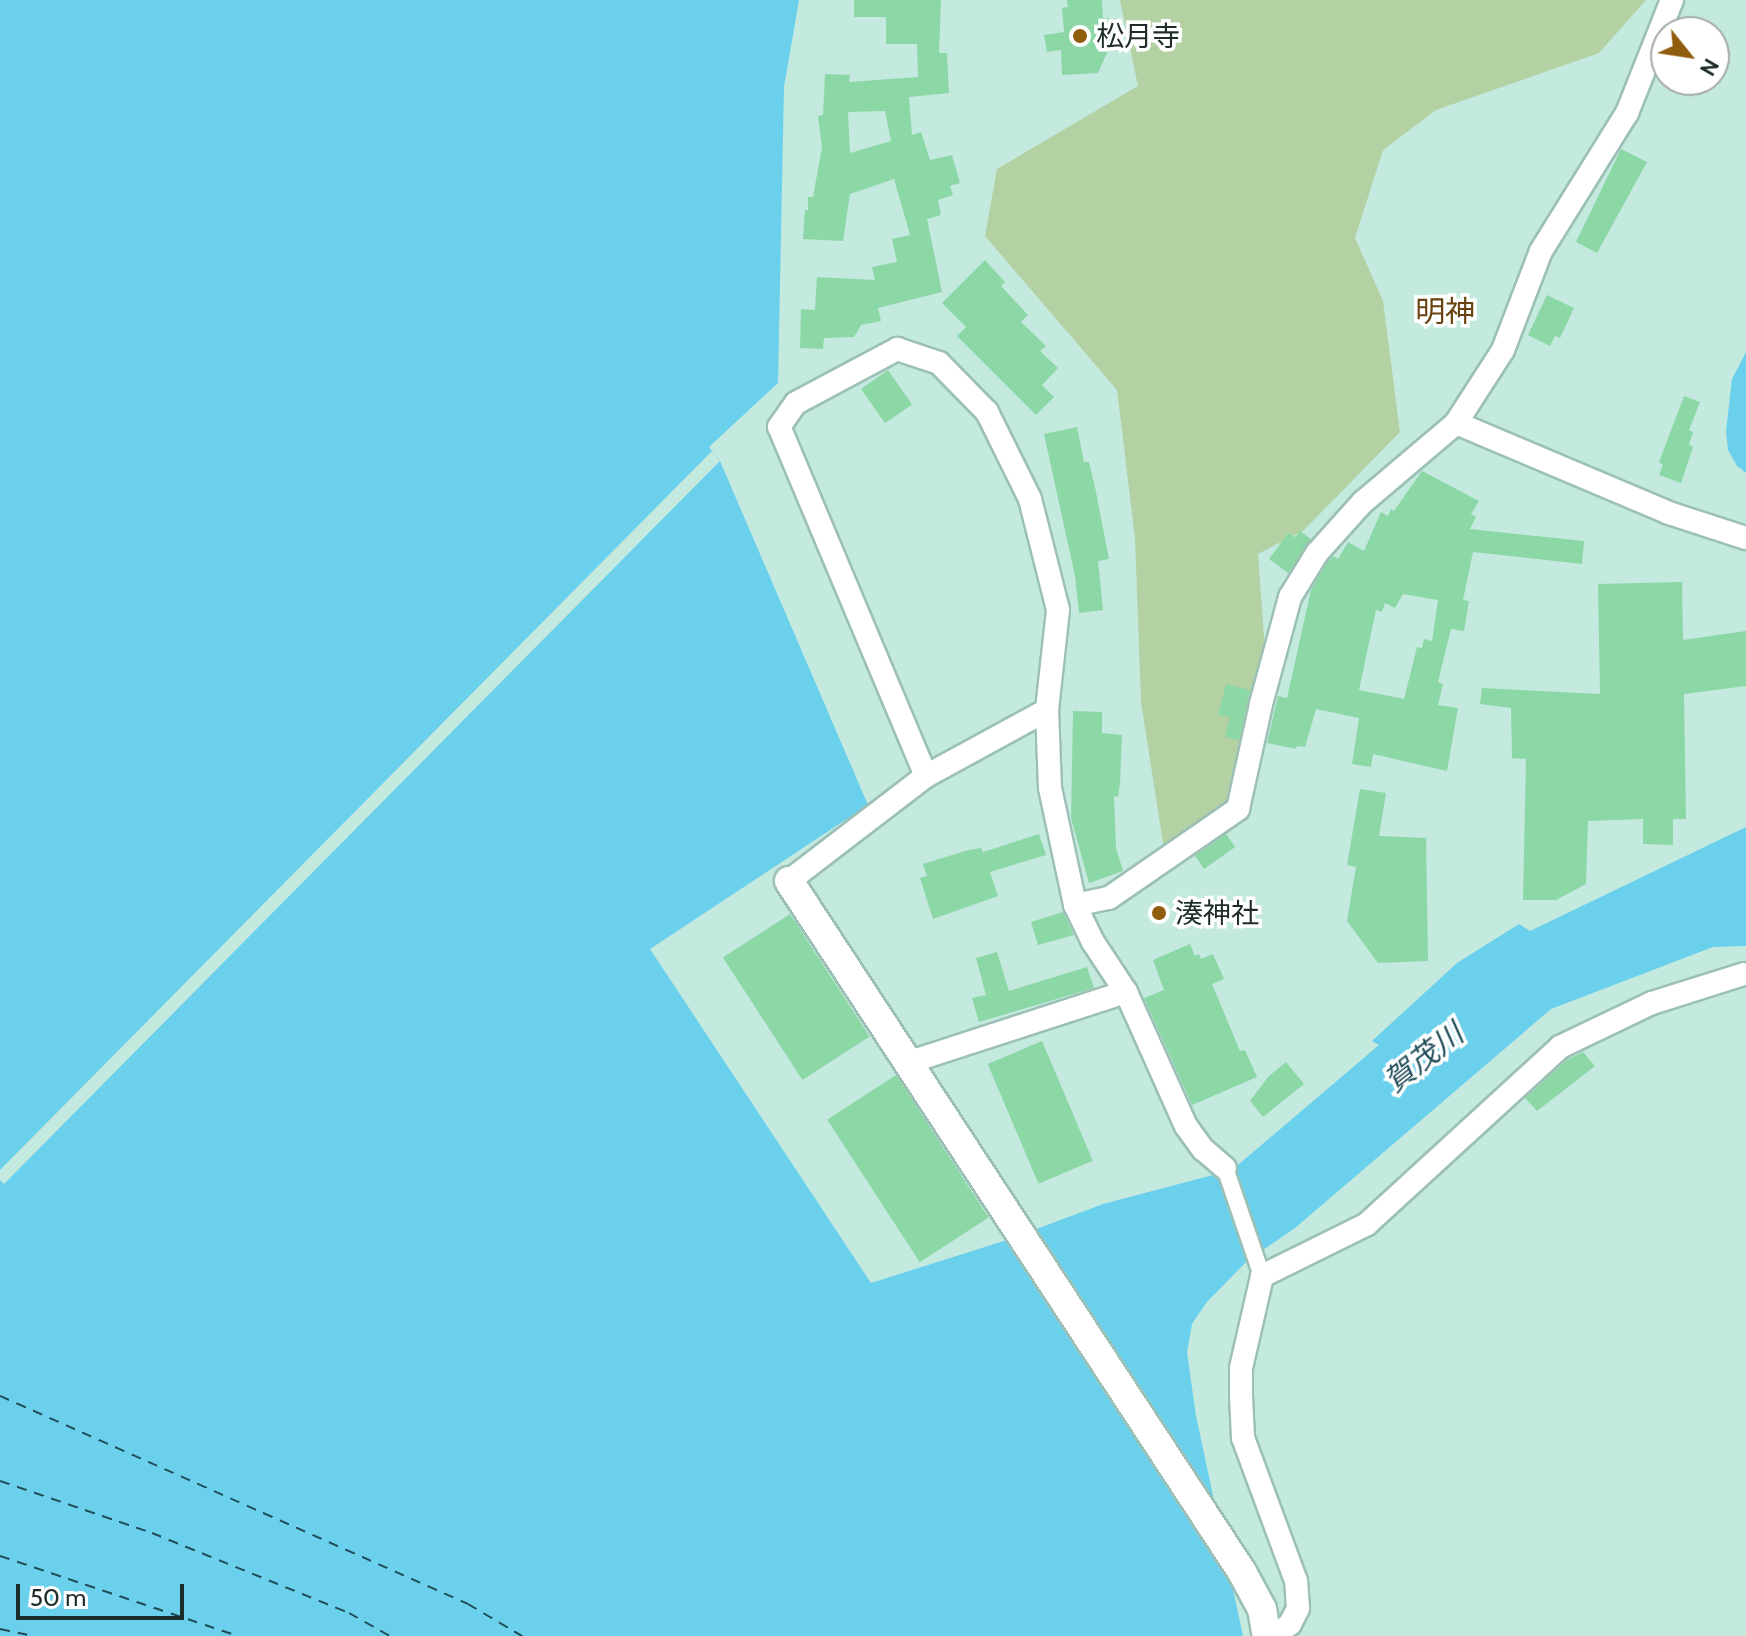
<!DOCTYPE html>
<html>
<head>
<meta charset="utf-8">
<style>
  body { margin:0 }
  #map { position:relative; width:1746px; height:1636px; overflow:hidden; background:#c4e9df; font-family:Cabin,"Noto Sans JP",sans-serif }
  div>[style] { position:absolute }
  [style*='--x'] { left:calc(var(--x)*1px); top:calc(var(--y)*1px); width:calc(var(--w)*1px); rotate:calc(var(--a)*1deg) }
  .green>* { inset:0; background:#b4d1a3 }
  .water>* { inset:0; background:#6bd0ec }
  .pier>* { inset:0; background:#c4e9df }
  .ferry>* { height:2px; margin-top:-1px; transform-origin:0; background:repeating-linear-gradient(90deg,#1f4c58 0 10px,transparent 0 18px) }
  .building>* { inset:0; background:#8cd7a6; transform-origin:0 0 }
  .roads { filter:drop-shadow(2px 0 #9cc0b6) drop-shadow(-2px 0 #9cc0b6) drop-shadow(0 2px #9cc0b6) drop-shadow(0 -2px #9cc0b6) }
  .pedestrian>* { height:16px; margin:-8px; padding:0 8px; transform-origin:8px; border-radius:8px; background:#fff }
  .minor>* { height:22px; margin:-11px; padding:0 11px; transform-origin:11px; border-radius:11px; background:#fff }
  .tertiary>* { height:28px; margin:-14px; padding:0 14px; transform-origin:14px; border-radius:14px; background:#fff }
  .dots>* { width:22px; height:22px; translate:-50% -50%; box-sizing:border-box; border:4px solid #fff; border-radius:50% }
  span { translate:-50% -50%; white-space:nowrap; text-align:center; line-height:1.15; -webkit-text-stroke:7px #fff; paint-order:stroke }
  .poi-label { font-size:28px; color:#1e2d29 }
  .left { translate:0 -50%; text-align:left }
  .neighbourhood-label { font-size:30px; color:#674411 }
  .water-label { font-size:30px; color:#1f4c58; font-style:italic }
  .north { position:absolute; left:1650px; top:16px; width:80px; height:80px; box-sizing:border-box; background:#fff; border:2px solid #a5aba9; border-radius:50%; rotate:120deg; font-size:22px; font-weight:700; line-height:32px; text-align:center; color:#1e2d29 }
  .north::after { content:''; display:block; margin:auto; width:28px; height:36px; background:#8f5d0c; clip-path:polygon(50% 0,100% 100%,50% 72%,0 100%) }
  .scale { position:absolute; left:16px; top:1584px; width:168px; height:36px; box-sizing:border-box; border:4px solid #1e2d29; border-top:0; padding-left:10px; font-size:24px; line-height:28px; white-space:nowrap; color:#1e2d29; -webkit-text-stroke:6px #fff; paint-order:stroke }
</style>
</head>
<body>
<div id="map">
  <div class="green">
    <i style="clip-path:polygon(1120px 0,1646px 0,1599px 53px,1436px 110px,1383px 150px,1355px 238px,1383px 301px,1400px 432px,1303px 531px,1258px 554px,1265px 650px,1233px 803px,1166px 862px,1141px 702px,1135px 538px,1117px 390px,985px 236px,997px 169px,1138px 86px)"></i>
  </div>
  <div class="water">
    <i style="clip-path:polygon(0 0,799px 0,784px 87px,778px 383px,709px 447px,720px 461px,868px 805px,650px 949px,871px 1283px,1007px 1240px,1103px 1204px,1232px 1170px,1379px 1045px,1372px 1041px,1457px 963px,1519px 924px,1530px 931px,1746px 827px,1746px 946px,1713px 947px,1551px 1009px,1295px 1228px,1247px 1261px,1206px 1303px,1192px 1324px,1187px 1352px,1196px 1416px,1243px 1636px,0 1636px)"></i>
    <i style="clip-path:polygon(1746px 352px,1746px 473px,1737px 466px,1728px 450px,1726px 431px,1732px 379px)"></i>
  </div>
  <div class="pier">
    <i style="clip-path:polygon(712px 451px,720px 461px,4px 1184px,0 1180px,0 1170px)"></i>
  </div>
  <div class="ferry">
    <i style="--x:0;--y:1396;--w:512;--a:23.96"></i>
    <i style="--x:468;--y:1604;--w:63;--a:30.7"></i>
    <i style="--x:0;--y:1481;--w:161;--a:18.9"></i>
    <i style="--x:152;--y:1533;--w:213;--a:22.1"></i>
    <i style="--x:349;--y:1613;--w:47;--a:29.3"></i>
    <i style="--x:0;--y:1556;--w:251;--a:18.6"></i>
    <i style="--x:0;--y:1629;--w:34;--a:12"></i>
  </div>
  <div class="building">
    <i style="clip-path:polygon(evenodd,854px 0,941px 0,939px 53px,947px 53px,949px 93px,909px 97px,912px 135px,921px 132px,930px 160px,952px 155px,960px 183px,950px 186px,953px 195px,938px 200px,941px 215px,927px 219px,942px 292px,878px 308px,881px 321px,861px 325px,854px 337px,824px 338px,823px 349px,800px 348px,801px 309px,815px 310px,817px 277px,875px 280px,872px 267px,897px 262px,892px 239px,910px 235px,894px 179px,850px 194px,843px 241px,803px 239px,805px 210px,808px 210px,808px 197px,813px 197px,822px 147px,818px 116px,823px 115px,825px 74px,850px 75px,849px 82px,918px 77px,917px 44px,886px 44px,886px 17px,854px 17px,854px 0,885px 111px,891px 141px,850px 153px,848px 112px,885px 111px)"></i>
    <i style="clip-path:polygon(1067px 0,1102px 0,1103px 18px,1110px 18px,1110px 46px,1098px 73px,1062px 75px,1061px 50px,1047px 52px,1044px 35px,1064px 32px,1062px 8px,1068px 7px)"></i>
    <i style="clip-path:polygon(1621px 149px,1647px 162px,1597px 253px,1576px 242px)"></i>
    <i style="clip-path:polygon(985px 260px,1005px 282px,1001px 286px,1028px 315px,1021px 322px,1046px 346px,1040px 351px,1058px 368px,1042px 385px,1054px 397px,1036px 415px,957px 336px,966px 327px,942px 303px)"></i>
    <i style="clip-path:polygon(1547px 295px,1574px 308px,1560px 338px,1555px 336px,1550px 346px,1528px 335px)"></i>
    <i style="left:888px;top:370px;width:42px;height:33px;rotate:55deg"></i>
    <i style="clip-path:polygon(1684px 396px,1700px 402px,1689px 430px,1693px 432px,1689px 444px,1693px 447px,1681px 483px,1659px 475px,1663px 465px,1659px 462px)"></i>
    <i style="clip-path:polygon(1077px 427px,1084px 462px,1089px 462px,1095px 487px,1109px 559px,1098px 561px,1103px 610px,1079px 613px,1075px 576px,1044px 434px)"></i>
    <i style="clip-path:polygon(evenodd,1422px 471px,1479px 501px,1471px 514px,1476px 517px,1470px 529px,1584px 541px,1582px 564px,1473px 552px,1463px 600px,1469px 601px,1464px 631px,1451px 629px,1438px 682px,1443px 684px,1438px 705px,1458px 708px,1447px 771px,1373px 754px,1371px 767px,1352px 764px,1359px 718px,1316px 709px,1305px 747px,1297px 746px,1296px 749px,1267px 743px,1278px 696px,1287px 698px,1311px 590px,1328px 561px,1333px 556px,1338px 559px,1348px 542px,1364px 551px,1381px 512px,1388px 516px,1391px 509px,1394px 511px,1422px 471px,1403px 594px,1438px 600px,1432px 641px,1424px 639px,1422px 648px,1417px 647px,1404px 699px,1359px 690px,1376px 610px,1382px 612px,1385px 603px,1395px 608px,1403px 594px)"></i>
    <i style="clip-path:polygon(1300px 531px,1311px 539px,1288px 573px,1269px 559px,1288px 533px,1295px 537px)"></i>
    <i style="clip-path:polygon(1682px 582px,1683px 640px,1746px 631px,1746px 686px,1684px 694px,1686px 819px,1673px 819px,1673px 845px,1643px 844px,1643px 819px,1588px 821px,1586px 884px,1556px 900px,1523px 900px,1526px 759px,1512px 758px,1511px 708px,1480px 704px,1482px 688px,1600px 694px,1598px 584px)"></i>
    <i style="clip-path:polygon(1226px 684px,1250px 690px,1239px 740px,1225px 737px,1230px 717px,1218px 715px)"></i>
    <i style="clip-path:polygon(1073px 711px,1102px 712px,1102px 733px,1122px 735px,1120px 783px,1118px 797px,1114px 796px,1116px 848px,1123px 871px,1089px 883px,1071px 818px)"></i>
    <i style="clip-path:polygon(1360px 789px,1386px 793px,1379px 836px,1426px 838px,1428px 961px,1378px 963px,1347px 921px,1356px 867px,1347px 865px)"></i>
    <i style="clip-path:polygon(1039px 834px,1046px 855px,990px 872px,998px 896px,933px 919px,920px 878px,927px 876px,923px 864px,965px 851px,981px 848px,983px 852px)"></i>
    <i style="left:1226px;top:834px;width:16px;height:38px;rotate:55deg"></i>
    <i style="clip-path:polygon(1063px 912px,1074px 935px,1038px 945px,1031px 922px)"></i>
    <i style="left:790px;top:914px;width:146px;height:80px;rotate:57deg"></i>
    <i style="clip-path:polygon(1190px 944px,1195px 956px,1199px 954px,1201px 959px,1213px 954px,1224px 979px,1212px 984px,1240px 1051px,1245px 1050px,1257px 1077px,1192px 1105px,1144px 998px,1164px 990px,1153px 960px)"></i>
    <i style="clip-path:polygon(997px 952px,1009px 991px,1087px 967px,1094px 988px,979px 1022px,972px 998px,986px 995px,976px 958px)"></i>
    <i style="left:1042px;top:1041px;width:130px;height:59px;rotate:67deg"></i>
    <i style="clip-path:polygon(1583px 1052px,1595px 1066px,1537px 1111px,1525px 1098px,1568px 1059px)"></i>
    <i style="clip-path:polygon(1286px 1062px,1304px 1084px,1263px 1117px,1250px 1101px,1268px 1077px)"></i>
    <i style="left:896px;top:1075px;width:170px;height:82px;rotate:57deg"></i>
  </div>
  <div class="roads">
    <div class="pedestrian">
      <i style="--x:1225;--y:1168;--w:114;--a:71.1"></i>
    </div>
    <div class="minor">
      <i style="--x:1456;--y:423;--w:231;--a:22.9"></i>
      <i style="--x:1669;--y:513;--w:81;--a:18"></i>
      <i style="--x:926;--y:776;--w:379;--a:-112.8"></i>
      <i style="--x:779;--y:427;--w:29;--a:-55"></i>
      <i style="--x:796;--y:403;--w:115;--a:-28.1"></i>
      <i style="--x:897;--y:349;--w:44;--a:18.4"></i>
      <i style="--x:939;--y:363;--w:69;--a:45.6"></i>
      <i style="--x:987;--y:412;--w:97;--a:63.7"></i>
      <i style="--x:1030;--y:499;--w:114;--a:75.8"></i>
      <i style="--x:1058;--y:610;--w:101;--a:96.3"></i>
      <i style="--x:1047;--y:710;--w:78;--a:87.8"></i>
      <i style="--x:1050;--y:788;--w:120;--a:77.9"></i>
      <i style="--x:1075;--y:905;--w:41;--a:64.1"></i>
      <i style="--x:1093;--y:942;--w:60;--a:56.6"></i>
      <i style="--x:1126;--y:992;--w:147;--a:65.9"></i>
      <i style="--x:1186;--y:1126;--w:29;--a:54"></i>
      <i style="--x:1203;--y:1149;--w:29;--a:41"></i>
      <i style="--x:789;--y:881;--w:173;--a:-37.5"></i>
      <i style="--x:926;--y:776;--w:138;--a:-28.6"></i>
      <i style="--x:1075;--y:905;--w:35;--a:-12"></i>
      <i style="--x:1109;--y:898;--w:157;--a:-34.6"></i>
      <i style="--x:1238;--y:809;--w:107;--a:-77.6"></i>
      <i style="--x:1261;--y:704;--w:111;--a:-74.8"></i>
      <i style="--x:1290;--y:597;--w:52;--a:-58.5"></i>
      <i style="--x:1317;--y:553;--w:69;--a:-48"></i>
      <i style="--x:1363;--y:502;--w:122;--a:-40.3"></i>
      <i style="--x:1456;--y:423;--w:87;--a:-57.2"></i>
      <i style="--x:1503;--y:350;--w:106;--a:-69"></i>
      <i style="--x:1541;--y:251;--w:163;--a:-58.1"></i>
      <i style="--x:1627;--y:113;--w:122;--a:-68.3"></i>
      <i style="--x:910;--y:1062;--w:227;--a:-18"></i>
      <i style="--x:1274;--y:1636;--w:20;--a:-37"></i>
      <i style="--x:1290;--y:1624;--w:18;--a:-63"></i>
      <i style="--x:1298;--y:1608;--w:27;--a:-94"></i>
      <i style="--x:1296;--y:1581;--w:153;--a:-110.3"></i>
      <i style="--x:1243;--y:1438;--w:43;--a:-92.7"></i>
      <i style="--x:1241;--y:1395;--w:27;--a:-90"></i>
      <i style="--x:1241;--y:1368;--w:94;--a:-77.1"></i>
      <i style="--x:1262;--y:1276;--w:117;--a:-26.3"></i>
      <i style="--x:1367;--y:1224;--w:262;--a:-42.5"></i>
      <i style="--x:1560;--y:1047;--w:102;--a:-25.6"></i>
      <i style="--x:1652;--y:1003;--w:96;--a:-17.5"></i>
    </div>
    <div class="tertiary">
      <i style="--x:789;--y:881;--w:826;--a:56.75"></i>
      <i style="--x:1242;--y:1572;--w:42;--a:61.6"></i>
      <i style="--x:1262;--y:1609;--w:27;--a:80"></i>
    </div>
  </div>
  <div class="dots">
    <i style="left:1080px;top:36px;background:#8f5d0c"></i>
    <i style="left:1159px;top:913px;background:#8f5d0c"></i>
  </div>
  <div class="poi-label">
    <span class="left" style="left:1096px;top:36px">松月寺</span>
    <span class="left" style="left:1175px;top:913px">湊神社</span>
  </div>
  <div class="neighbourhood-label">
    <span style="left:1445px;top:312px">明神</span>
  </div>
  <div class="water-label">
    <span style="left:1424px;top:1058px;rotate:-38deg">賀茂川</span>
  </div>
  <div class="north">N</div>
  <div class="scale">50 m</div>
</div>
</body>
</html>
